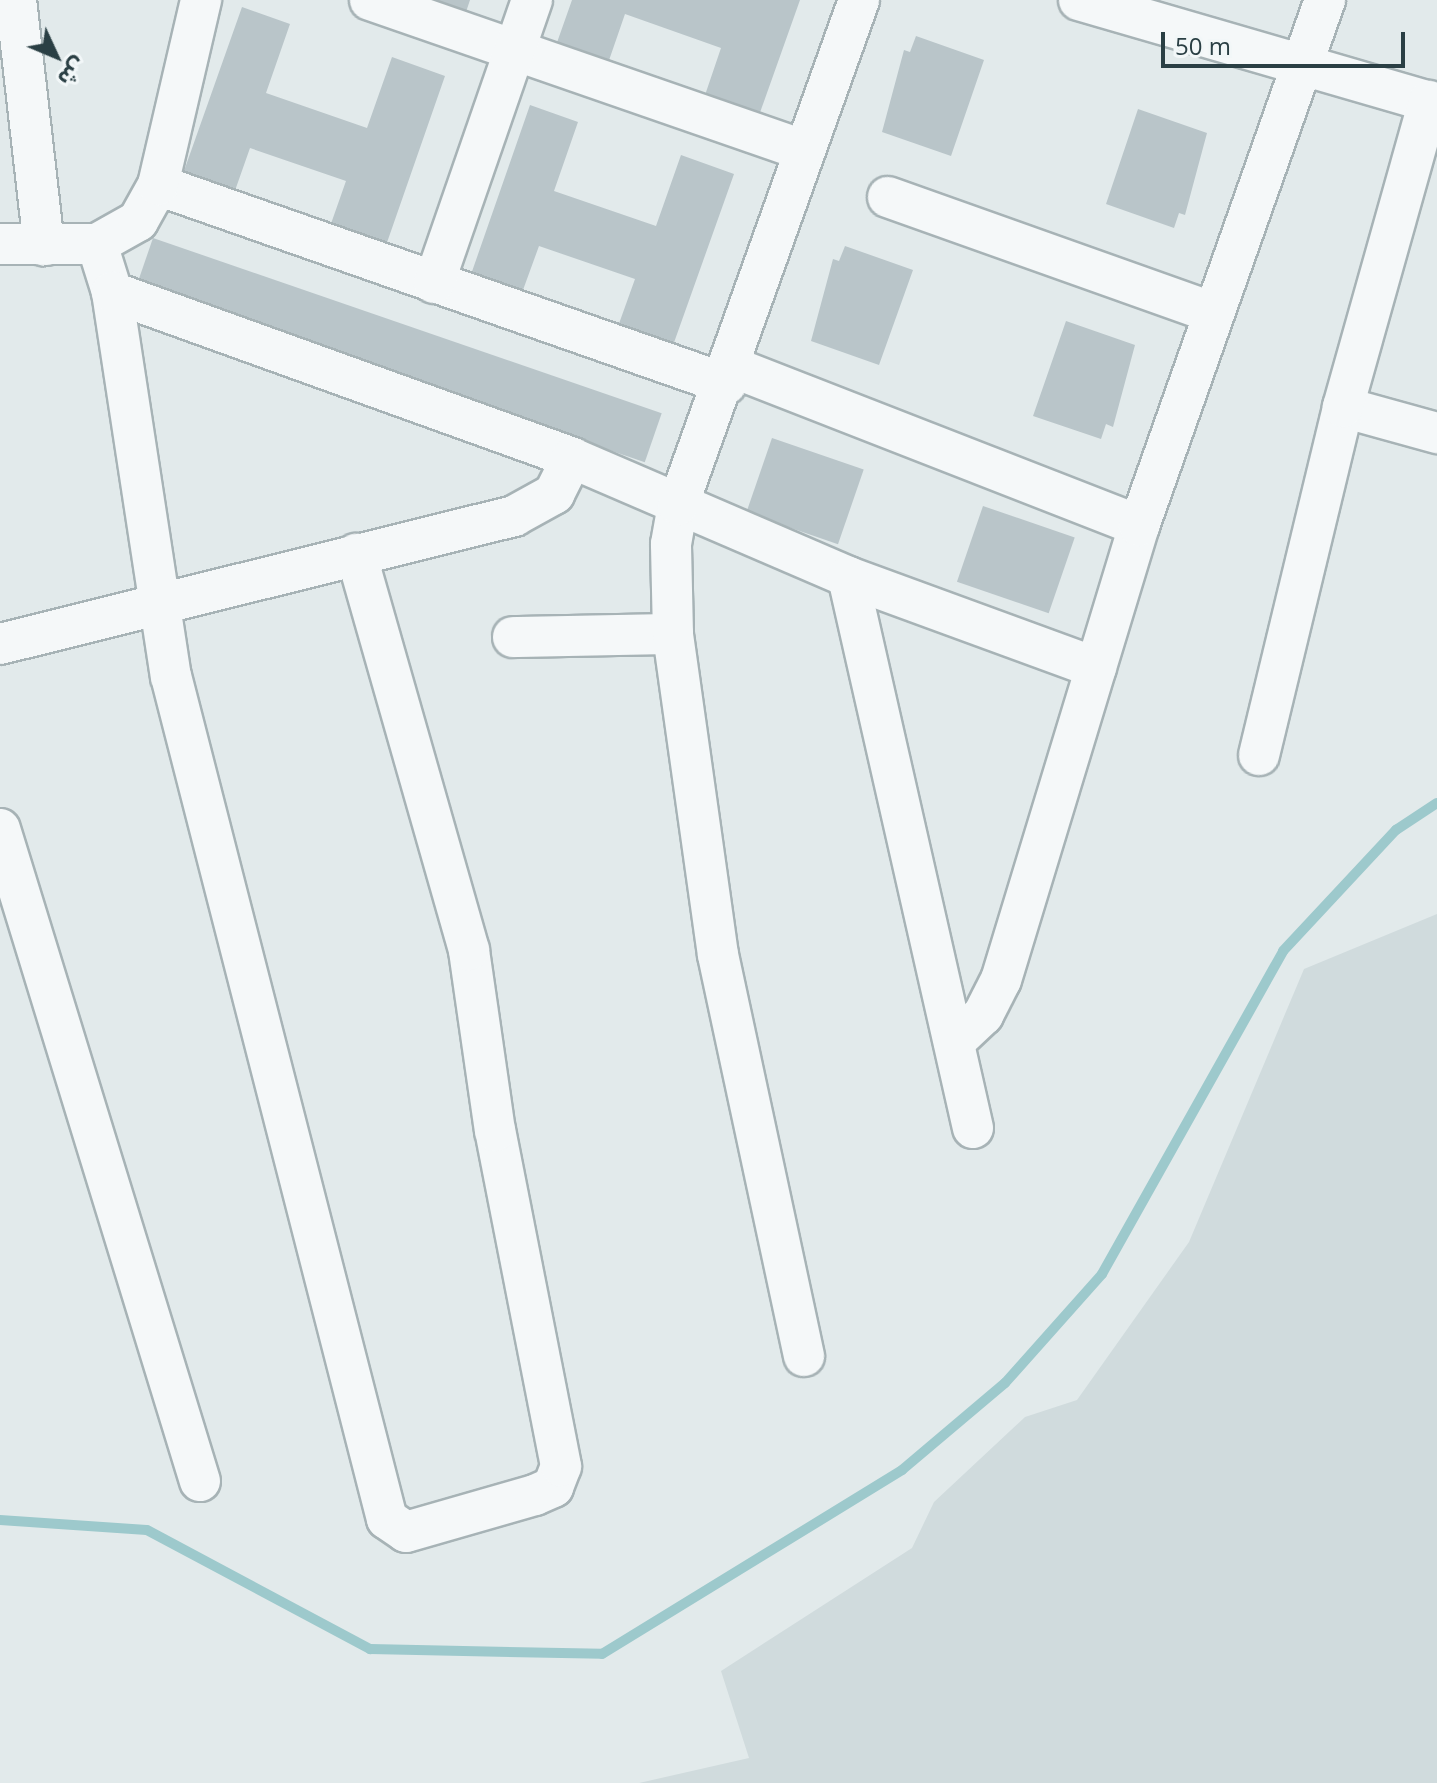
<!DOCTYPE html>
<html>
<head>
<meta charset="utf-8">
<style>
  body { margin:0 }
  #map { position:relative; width:1437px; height:1783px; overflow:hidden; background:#e2eaeb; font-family:"Open Sans","Noto Sans Arabic",sans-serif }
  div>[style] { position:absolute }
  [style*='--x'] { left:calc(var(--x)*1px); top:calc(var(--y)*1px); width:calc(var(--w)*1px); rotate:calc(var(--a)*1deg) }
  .built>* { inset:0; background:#d0dbdd }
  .stream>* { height:10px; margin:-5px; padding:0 5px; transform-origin:5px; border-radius:5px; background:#9dc9cc }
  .building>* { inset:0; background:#b9c5c9; transform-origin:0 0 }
  .roads { filter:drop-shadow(2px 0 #a7b3b6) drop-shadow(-2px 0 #a7b3b6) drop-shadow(0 2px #a7b3b6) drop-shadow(0 -2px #a7b3b6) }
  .minor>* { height:40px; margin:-20px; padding:0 20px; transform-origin:20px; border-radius:20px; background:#f5f8f9 }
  span { translate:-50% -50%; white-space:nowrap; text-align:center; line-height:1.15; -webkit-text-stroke:6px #f2f7f8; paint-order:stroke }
  .north { position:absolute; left:16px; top:16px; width:80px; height:80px; -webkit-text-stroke:6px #f2f7f8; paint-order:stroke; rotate:134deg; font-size:22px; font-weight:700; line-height:32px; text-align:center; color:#2a3f44 }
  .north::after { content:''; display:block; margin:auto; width:28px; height:36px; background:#2a3f44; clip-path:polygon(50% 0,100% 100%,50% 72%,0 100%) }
  .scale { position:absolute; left:1161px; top:32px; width:244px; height:36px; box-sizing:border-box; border:4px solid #2a3f44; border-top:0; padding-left:10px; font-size:24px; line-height:28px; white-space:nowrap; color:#2a3f44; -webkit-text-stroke:6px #f2f7f8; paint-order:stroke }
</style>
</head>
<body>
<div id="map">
  <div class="built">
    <i style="clip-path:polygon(1437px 914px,1437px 1783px,639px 1783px,749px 1758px,721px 1671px,912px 1548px,934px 1502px,1025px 1417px,1077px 1400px,1189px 1242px,1304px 969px)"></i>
  </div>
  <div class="stream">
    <i style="--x:0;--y:1520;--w:147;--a:3.9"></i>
    <i style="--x:147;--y:1530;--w:253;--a:28.1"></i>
    <i style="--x:370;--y:1649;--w:232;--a:1.2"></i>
    <i style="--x:602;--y:1654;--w:352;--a:-31.5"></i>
    <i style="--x:902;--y:1470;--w:135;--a:-40.2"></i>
    <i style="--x:1005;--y:1383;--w:146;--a:-48.3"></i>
    <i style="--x:1102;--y:1274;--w:370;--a:-60.7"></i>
    <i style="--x:1283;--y:951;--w:166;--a:-47"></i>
    <i style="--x:1396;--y:830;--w:49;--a:-33.4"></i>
  </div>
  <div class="building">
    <i style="clip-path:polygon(404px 0,470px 0,463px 21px)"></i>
    <i style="clip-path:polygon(572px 0,800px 0,757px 121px,703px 101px,721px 48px,625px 14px,606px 69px,554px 51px)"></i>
    <i style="clip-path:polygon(242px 7px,290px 24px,266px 93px,367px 128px,392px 57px,445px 76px,383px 254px,327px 235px,346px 181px,250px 148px,231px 202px,179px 185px)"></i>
    <i style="clip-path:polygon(916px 36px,984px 60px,951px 156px,882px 132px,904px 50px,910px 52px)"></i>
    <i style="clip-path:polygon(530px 105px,578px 122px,554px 191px,656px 226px,681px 155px,734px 174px,671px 351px,616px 332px,635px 279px,539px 246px,519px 301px,468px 283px)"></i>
    <i style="clip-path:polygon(1138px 109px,1207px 133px,1185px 215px,1179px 213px,1174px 228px,1106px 204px)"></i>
    <i style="left:153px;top:238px;width:538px;height:52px;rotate:19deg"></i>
    <i style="clip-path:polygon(845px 246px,913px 270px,879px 365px,811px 341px,833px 259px,839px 261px)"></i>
    <i style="clip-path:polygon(1066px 321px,1135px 345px,1113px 427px,1106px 424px,1101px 439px,1033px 416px)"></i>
    <i style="left:772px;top:438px;width:97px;height:79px;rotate:19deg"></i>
    <i style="left:983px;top:506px;width:97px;height:80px;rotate:19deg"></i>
  </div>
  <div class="roads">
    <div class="minor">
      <i style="--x:16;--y:0;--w:247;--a:83.5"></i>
      <i style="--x:370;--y:0;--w:460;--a:19.1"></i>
      <i style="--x:1079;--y:0;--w:373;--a:16.2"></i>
      <i style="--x:158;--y:185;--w:602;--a:19.31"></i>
      <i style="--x:888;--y:197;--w:345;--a:19.6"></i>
      <i style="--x:0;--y:244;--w:97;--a:0"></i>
      <i style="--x:97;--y:244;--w:47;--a:-29.3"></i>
      <i style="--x:138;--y:221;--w:41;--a:-60.9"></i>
      <i style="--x:158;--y:185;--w:190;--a:-76.9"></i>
      <i style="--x:97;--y:244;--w:50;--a:72.6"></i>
      <i style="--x:112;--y:292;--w:389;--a:81.3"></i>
      <i style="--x:171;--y:676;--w:870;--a:75.63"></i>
      <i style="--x:387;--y:1519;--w:23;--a:34"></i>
      <i style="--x:406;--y:1532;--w:134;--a:-16"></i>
      <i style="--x:535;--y:1495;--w:20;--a:-24"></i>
      <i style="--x:553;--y:1487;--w:22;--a:-69"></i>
      <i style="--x:561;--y:1466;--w:341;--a:-101.1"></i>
      <i style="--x:495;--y:1131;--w:183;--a:-98.2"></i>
      <i style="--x:469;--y:950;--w:412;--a:-105.9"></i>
      <i style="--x:434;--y:283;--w:299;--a:-70.9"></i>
      <i style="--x:112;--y:292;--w:489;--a:19.8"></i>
      <i style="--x:572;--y:458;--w:301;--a:23.3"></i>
      <i style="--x:848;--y:577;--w:264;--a:20.1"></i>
      <i style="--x:732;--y:367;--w:437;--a:21.3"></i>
      <i style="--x:1343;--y:407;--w:98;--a:15.5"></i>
      <i style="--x:848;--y:577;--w:565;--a:77.22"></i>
      <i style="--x:513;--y:637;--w:160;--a:-1.1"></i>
      <i style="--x:0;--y:644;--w:530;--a:-13.98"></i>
      <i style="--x:514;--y:516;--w:46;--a:-28.8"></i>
      <i style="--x:554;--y:494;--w:40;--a:-63.4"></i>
      <i style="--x:1259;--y:755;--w:358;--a:-76.4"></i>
      <i style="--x:1343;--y:407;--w:318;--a:-74.3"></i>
      <i style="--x:0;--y:829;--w:682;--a:72.95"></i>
      <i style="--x:954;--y:1042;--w:40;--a:-43"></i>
      <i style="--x:983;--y:1015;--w:39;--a:-63"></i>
      <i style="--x:1001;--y:980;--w:475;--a:-73.1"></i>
      <i style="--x:1139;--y:526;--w:558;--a:-70.53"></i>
      <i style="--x:804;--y:1356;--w:410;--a:-102.1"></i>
      <i style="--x:718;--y:955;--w:324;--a:-98"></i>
      <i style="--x:673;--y:634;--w:90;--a:-91.3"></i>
      <i style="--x:671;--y:544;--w:40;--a:-80"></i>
      <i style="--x:678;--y:505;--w:536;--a:-70.28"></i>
    </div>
  </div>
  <div class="north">ش</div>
  <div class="scale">50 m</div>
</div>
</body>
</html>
